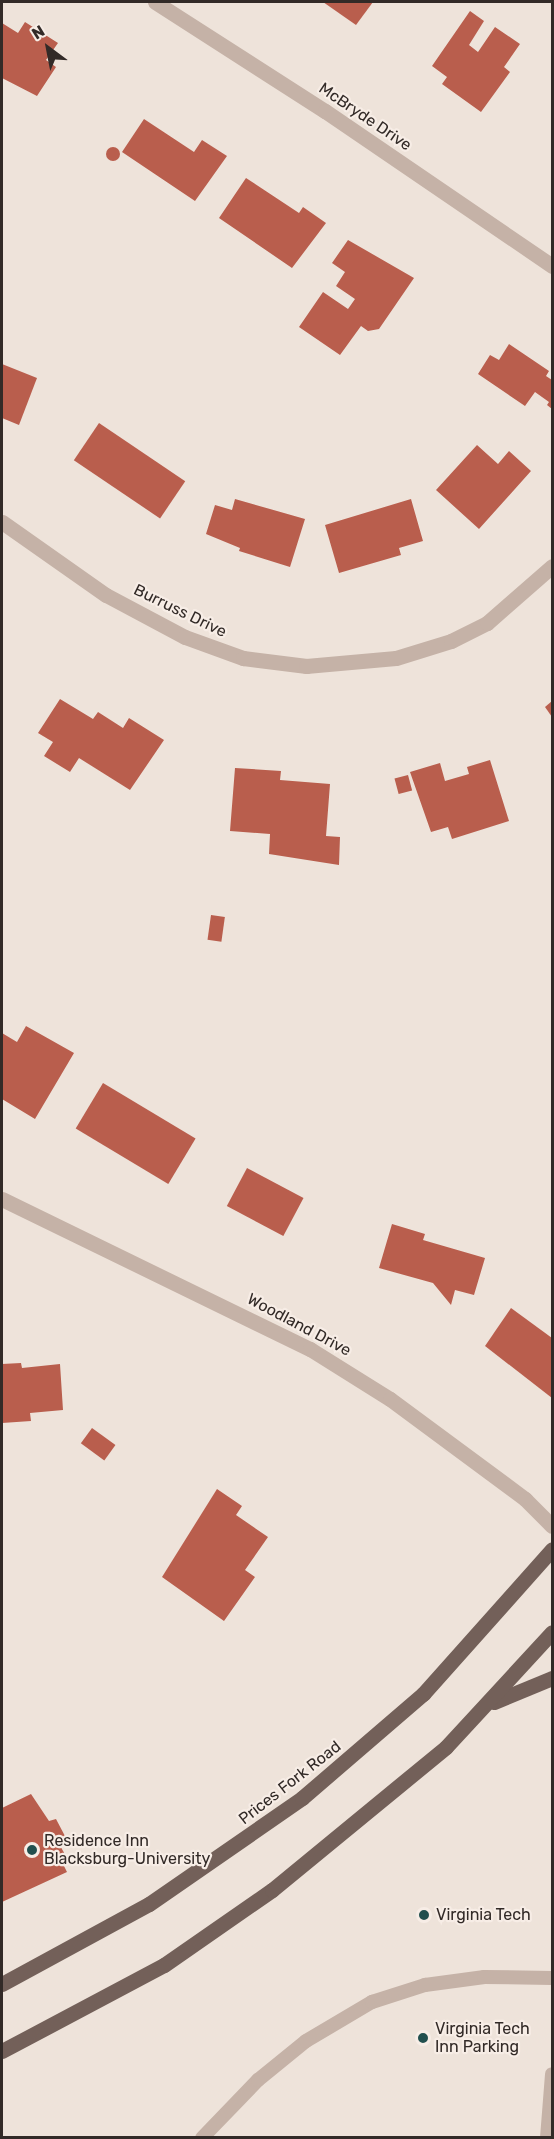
<!DOCTYPE html>
<html>
<head>
<meta charset="utf-8">
<style>
  body { margin:0 }
  #map { position:relative; width:554px; height:2139px; overflow:hidden; background:#eee3da; font-family:Rubik,sans-serif }
  div>[style] { position:absolute }
  [style*='--x'] { left:calc(var(--x)*1px); top:calc(var(--y)*1px); width:calc(var(--w)*1px); rotate:calc(var(--a)*1deg) }
  .building>* { inset:0; background:#b95e4d; transform-origin:0 0 }
  .round { border-radius:50% }
  .service>* { height:14px; margin:-7px; padding:0 7px; transform-origin:7px; border-radius:7px; background:#c5b2a7 }
  .minor>* { height:15px; margin:-7.5px; padding:0 7.5px; transform-origin:7.5px; border-radius:7.5px; background:#c5b2a7 }
  .primary>* { height:15px; margin:-7.5px; padding:0 7.5px; transform-origin:7.5px; border-radius:7.5px; background:#736059 }
  .dots>* { width:16px; height:16px; translate:-50% -50%; box-sizing:border-box; border:3px solid #f7ede6; border-radius:50% }
  span { translate:-50% -50%; white-space:nowrap; text-align:center; line-height:1.15; -webkit-text-stroke:4.5px #f7ede6; paint-order:stroke }
  .street-label { font-size:16px; color:#322a27 }
  .poi-label { font-size:16px; color:#322a27 }
  .left { translate:0 -50%; text-align:left }
  .frame { position:absolute; inset:0; border:3px solid #322a27; pointer-events:none }
  .north { position:absolute; left:18px; top:18px; width:60px; height:60px; -webkit-text-stroke:4px #f7ede6; paint-order:stroke; rotate:328deg; font-size:16px; font-weight:700; line-height:24px; text-align:center; color:#322a27 }
  .north::after { content:''; display:block; margin:auto; width:21px; height:27px; background:#322a27; clip-path:polygon(50% 0,100% 100%,50% 72%,0 100%) }
</style>
</head>
<body>
<div id="map">
  <div class="building">
    <i style="clip-path:polygon(323px 2px,373px 2px,356px 25px)"></i>
    <i style="clip-path:polygon(470px 11px,484px 21px,469px 45px,478px 52px,495px 27px,520px 44px,504px 67px,510px 72px,481px 112px,442px 84px,447px 77px,432px 66px)"></i>
    <i style="clip-path:polygon(25px 22px,58px 43px,46px 60px,56px 67px,37px 96px,2px 78px,2px 23px,18px 33px)"></i>
    <i style="clip-path:polygon(144px 119px,194px 152px,202px 140px,227px 156px,195px 201px,122px 152px)"></i>
    <i class="round" style="left:106px;top:147px;width:14px;height:14px"></i>
    <i style="clip-path:polygon(246px 178px,299px 213px,303px 207px,326px 223px,292px 268px,219px 218px)"></i>
    <i style="clip-path:polygon(348px 240px,414px 278px,379px 329px,368px 331px,361px 326px,340px 355px,299px 327px,323px 292px,348px 309px,355px 299px,336px 286px,345px 272px,332px 263px)"></i>
    <i style="clip-path:polygon(509px 344px,549px 371px,546px 376px,552px 380px,552px 409px,547px 405px,549px 402px,535px 392px,525px 406px,478px 374px,490px 355px,499px 360px)"></i>
    <i style="clip-path:polygon(2px 364px,37px 378px,19px 425px,2px 418px)"></i>
    <i style="left:99px;top:423px;width:104px;height:45px;rotate:34deg"></i>
    <i style="clip-path:polygon(477px 445px,498px 464px,509px 451px,531px 471px,479px 529px,436px 490px)"></i>
    <i style="clip-path:polygon(235px 499px,305px 519px,290px 567px,239px 551px,240px 548px,206px 534px,215px 505px,232px 510px)"></i>
    <i style="clip-path:polygon(411px 499px,423px 541px,399px 548px,401px 555px,339px 573px,325px 525px)"></i>
    <i style="clip-path:polygon(60px 699px,93px 719px,98px 712px,123px 728px,129px 718px,164px 740px,130px 790px,79px 758px,70px 772px,44px 756px,53px 742px,38px 733px)"></i>
    <i style="clip-path:polygon(552px 701px,552px 717px,545px 707px)"></i>
    <i style="clip-path:polygon(490px 760px,509px 821px,452px 839px,448px 827px,431px 832px,410px 772px,440px 763px,445px 781px,469px 774px,467px 767px)"></i>
    <i style="clip-path:polygon(235px 768px,281px 771px,280px 780px,330px 784px,326px 836px,340px 837px,339px 865px,269px 854px,270px 834px,230px 831px)"></i>
    <i style="left:408px;top:775px;width:16px;height:14px;rotate:75deg"></i>
    <i style="left:211px;top:915px;width:14px;height:25px;rotate:8deg"></i>
    <i style="clip-path:polygon(26px 1026px,74px 1053px,35px 1119px,2px 1099px,2px 1033px,17px 1042px)"></i>
    <i style="left:103px;top:1083px;width:108px;height:53px;rotate:31deg"></i>
    <i style="left:247px;top:1168px;width:64px;height:43px;rotate:28deg"></i>
    <i style="clip-path:polygon(392px 1224px,425px 1234px,423px 1240px,485px 1258px,474px 1295px,455px 1290px,451px 1305px,433px 1283px,379px 1268px)"></i>
    <i style="clip-path:polygon(511px 1308px,552px 1338px,552px 1398px,485px 1346px)"></i>
    <i style="clip-path:polygon(21px 1363px,22px 1368px,60px 1364px,63px 1410px,30px 1413px,31px 1421px,2px 1423px,2px 1364px)"></i>
    <i style="left:92px;top:1428px;width:29px;height:19px;rotate:36deg"></i>
    <i style="clip-path:polygon(217px 1489px,242px 1506px,236px 1515px,268px 1537px,245px 1570px,255px 1577px,224px 1621px,162px 1577px)"></i>
    <i style="clip-path:polygon(31px 1794px,49px 1821px,56px 1819px,66px 1838px,58px 1842px,67px 1858px,62px 1862px,67px 1872px,2px 1902px,2px 1808px)"></i>
  </div>
  <div class="service">
    <i style="--x:202;--y:2138;--w:81;--a:-46"></i>
    <i style="--x:258;--y:2080;--w:62;--a:-39.1"></i>
    <i style="--x:306;--y:2041;--w:77;--a:-30.6"></i>
    <i style="--x:372;--y:2002;--w:56;--a:-17.8"></i>
    <i style="--x:425;--y:1985;--w:60;--a:-7.7"></i>
    <i style="--x:484;--y:1977;--w:68;--a:0.8"></i>
    <i style="--x:547;--y:2138;--w:64;--a:-85.5"></i>
  </div>
  <div class="minor">
    <i style="--x:155;--y:2;--w:202;--a:32.7"></i>
    <i style="--x:325;--y:111;--w:275;--a:34.3"></i>
    <i style="--x:2;--y:522;--w:127;--a:35.1"></i>
    <i style="--x:106;--y:595;--w:89;--a:28"></i>
    <i style="--x:185;--y:637;--w:62;--a:19.9"></i>
    <i style="--x:243;--y:658;--w:64;--a:7.2"></i>
    <i style="--x:306;--y:666;--w:90;--a:-5.1"></i>
    <i style="--x:396;--y:658;--w:58;--a:-17.2"></i>
    <i style="--x:451;--y:641;--w:40;--a:-26.6"></i>
    <i style="--x:487;--y:623;--w:86;--a:-41.2"></i>
    <i style="--x:2;--y:1199;--w:343;--a:26"></i>
    <i style="--x:310;--y:1349;--w:94;--a:32"></i>
    <i style="--x:390;--y:1399;--w:168;--a:36.5"></i>
    <i style="--x:525;--y:1499;--w:38;--a:45"></i>
  </div>
  <div class="primary">
    <i style="--x:494;--y:1702;--w:63;--a:-22.5"></i>
    <i style="--x:2;--y:1984;--w:167;--a:-28.6"></i>
    <i style="--x:149;--y:1904;--w:186;--a:-34.7"></i>
    <i style="--x:302;--y:1798;--w:160;--a:-40.7"></i>
    <i style="--x:423;--y:1694;--w:194;--a:-48.3"></i>
    <i style="--x:2;--y:2051;--w:183;--a:-28"></i>
    <i style="--x:164;--y:1965;--w:131;--a:-34.8"></i>
    <i style="--x:272;--y:1890;--w:225;--a:-39.4"></i>
    <i style="--x:446;--y:1747;--w:156;--a:-47.3"></i>
  </div>
  <div class="dots">
    <i style="left:32px;top:1850px;background:#214f4e"></i>
    <i style="left:424px;top:1915px;background:#214f4e"></i>
    <i style="left:423px;top:2038px;background:#214f4e"></i>
  </div>
  <div class="street-label">
    <span style="left:365px;top:117px;rotate:34deg">McBryde Drive</span>
    <span style="left:180px;top:611px;rotate:26deg">Burruss Drive</span>
    <span style="left:299px;top:1325px;rotate:28deg">Woodland Drive</span>
    <span style="left:290px;top:1783px;rotate:-38deg">Prices Fork Road</span>
  </div>
  <div class="poi-label">
    <span class="left" style="left:44px;top:1850px">Residence Inn<br>Blacksburg-University</span>
    <span class="left" style="left:436px;top:1915px">Virginia Tech</span>
    <span class="left" style="left:435px;top:2038px">Virginia Tech<br>Inn Parking</span>
  </div>
  <div class="frame"></div>
  <div class="north">N</div>
</div>
</body>
</html>
